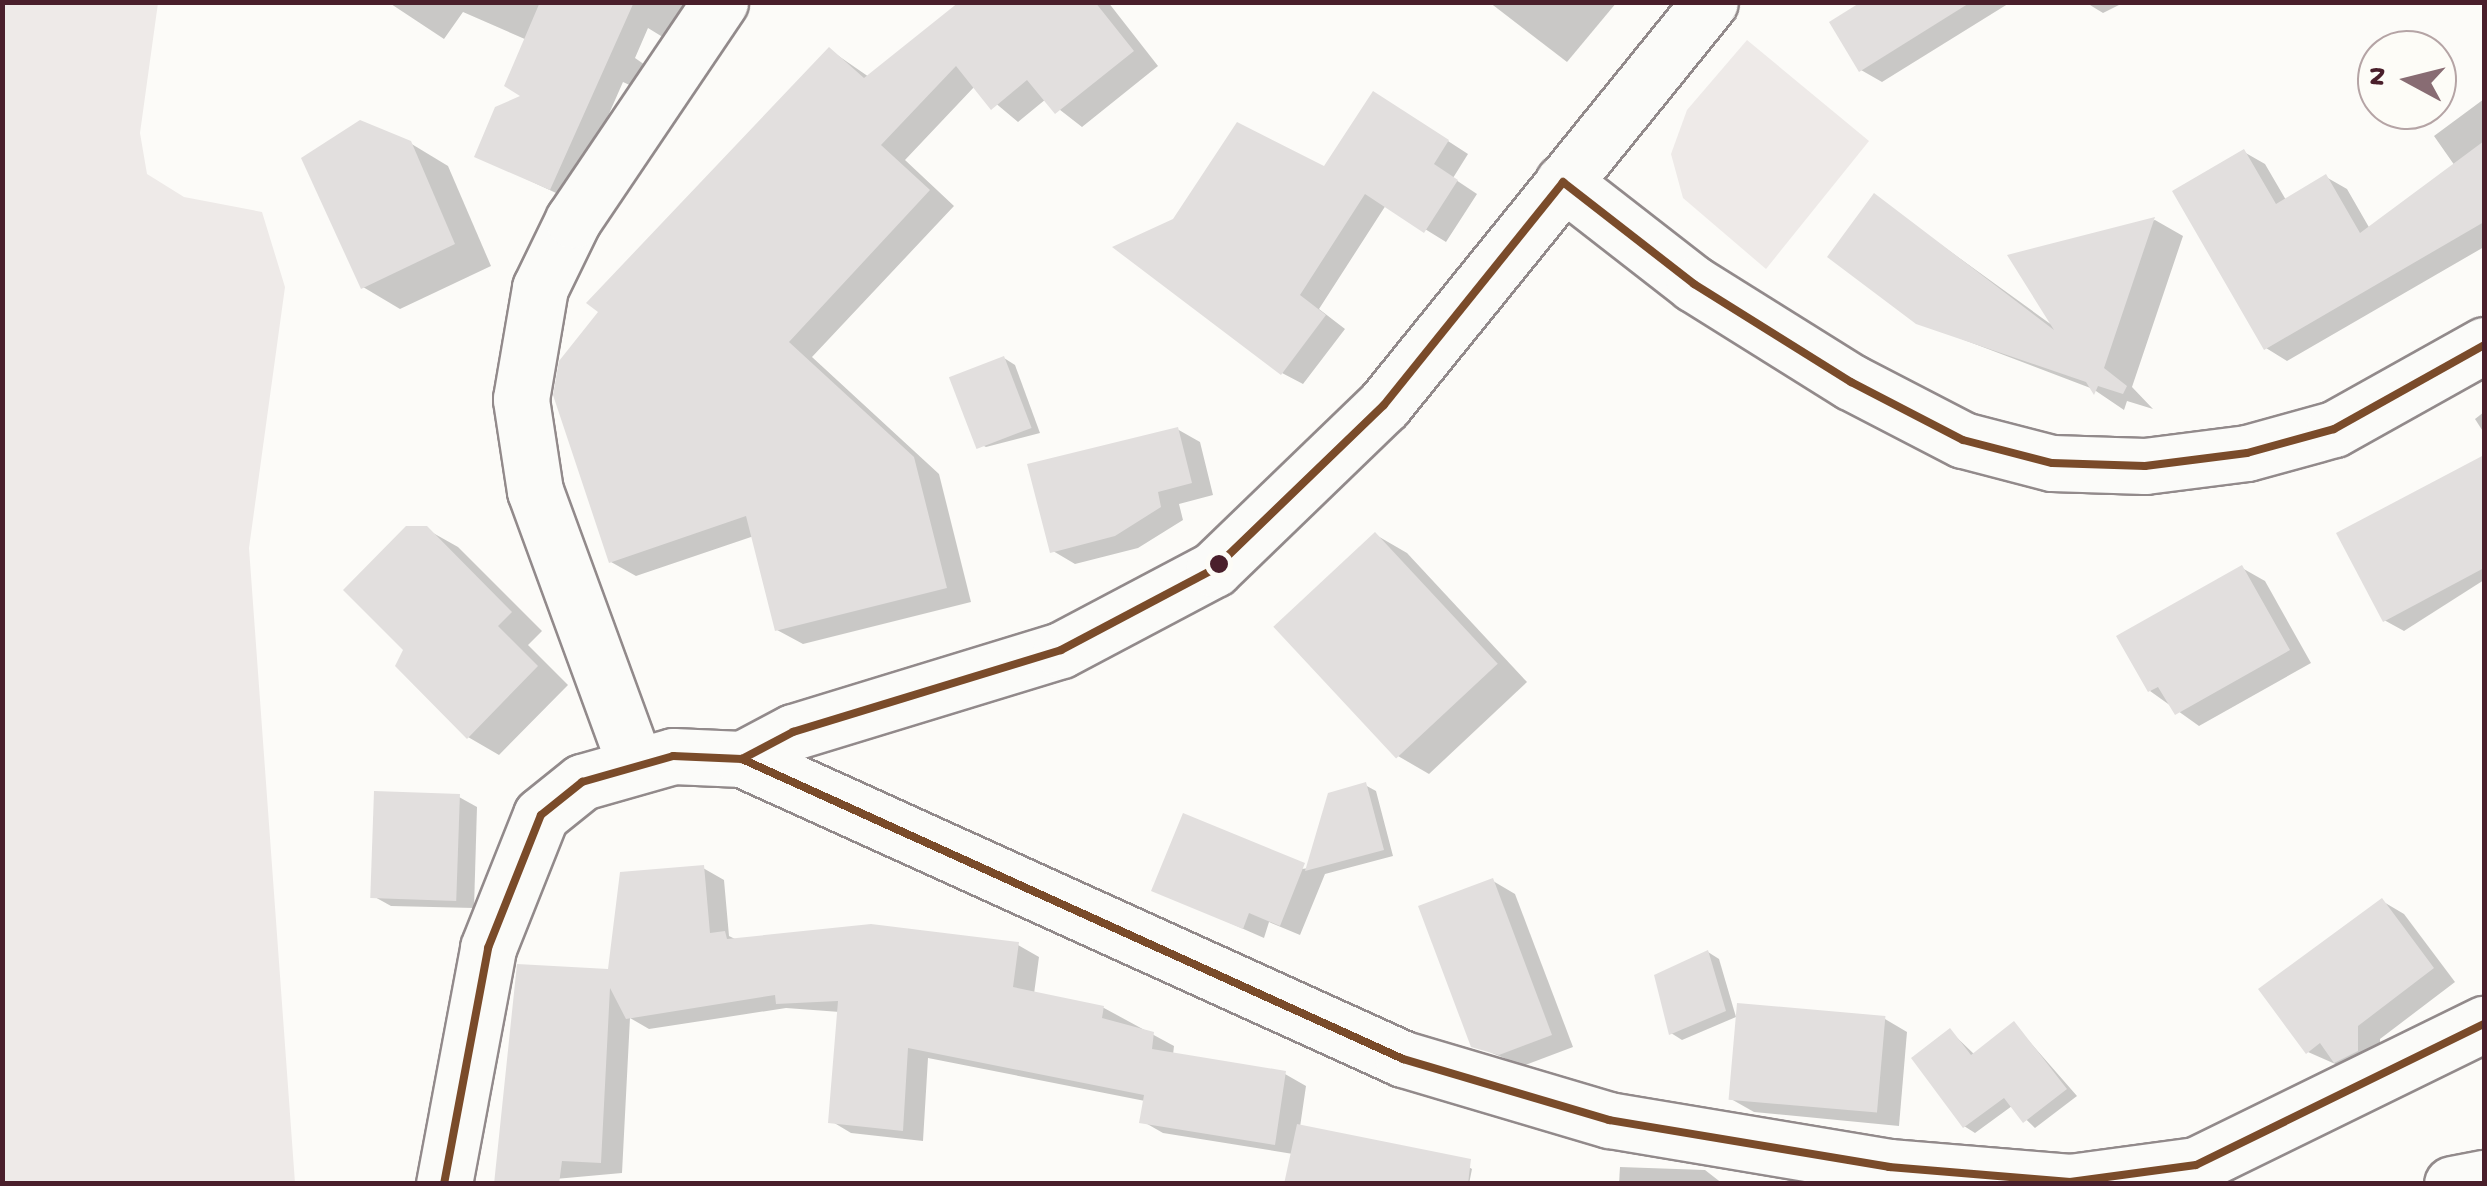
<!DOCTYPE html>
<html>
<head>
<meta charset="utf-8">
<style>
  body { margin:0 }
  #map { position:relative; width:2487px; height:1186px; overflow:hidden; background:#fcfbf8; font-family:"Gochi Hand",sans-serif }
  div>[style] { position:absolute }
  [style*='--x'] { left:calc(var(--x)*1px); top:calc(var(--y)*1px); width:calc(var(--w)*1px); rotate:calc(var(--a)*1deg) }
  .green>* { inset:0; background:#eeeae8 }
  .shadow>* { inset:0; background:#0003 }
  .building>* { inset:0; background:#e2dfde; transform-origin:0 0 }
  .roads { filter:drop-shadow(2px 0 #928a8b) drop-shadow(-2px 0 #928a8b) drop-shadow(0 2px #928a8b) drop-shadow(0 -2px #928a8b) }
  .street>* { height:55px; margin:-27.5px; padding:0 27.5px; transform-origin:27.5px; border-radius:27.5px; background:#fbfbf9 }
  .bus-1>* { height:8px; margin:-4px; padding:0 4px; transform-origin:4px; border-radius:4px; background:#7a4b2a }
  .dots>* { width:28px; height:28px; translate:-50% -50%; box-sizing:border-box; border:5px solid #fdfcf7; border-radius:50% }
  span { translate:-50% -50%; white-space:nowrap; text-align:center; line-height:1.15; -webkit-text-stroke:10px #fdfcf7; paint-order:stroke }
  .frame { position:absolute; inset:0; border:5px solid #4a1f2b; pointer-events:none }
  .north { position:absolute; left:2357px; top:30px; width:100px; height:100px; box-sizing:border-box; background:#fdfcf7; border:2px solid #b5a4a5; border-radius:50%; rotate:277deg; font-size:28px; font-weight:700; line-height:40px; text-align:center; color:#4a1f2b }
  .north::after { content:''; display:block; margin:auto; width:35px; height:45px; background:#886c73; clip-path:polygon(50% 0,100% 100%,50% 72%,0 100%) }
</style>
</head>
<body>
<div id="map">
  <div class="green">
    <i style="clip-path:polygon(2px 3px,158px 3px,140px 133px,147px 174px,184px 197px,262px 212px,285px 287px,249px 548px,295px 1183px,3px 1183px)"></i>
    <i style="clip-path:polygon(1747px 40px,1869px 141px,1766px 269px,1683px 198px,1671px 154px,1687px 110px)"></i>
  </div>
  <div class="shadow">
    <i style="clip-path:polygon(388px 2px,698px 2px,674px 44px,648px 28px,635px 58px,661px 76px,649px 94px,623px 82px,571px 200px,477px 156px,525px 97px,527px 40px,463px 12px,444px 39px)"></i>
    <i style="clip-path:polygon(963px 2px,1108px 2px,1158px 66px,1082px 127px,1046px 99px,1018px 122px,975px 86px,905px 160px,954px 206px,812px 357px,939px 474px,971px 602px,803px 644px,777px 630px,754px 536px,636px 576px,611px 562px,830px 50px,869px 77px)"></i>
    <i style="clip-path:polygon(1489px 2px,1617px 2px,1567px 62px)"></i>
    <i style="clip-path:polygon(1865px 2px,2011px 2px,1882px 82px,1861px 70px)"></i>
    <i style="clip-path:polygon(2085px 2px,2125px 2px,2103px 13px)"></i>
    <i style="clip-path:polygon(2484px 99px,2484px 247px,2287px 361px,2266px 348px,2244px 152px,2265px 164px,2286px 200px,2326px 177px,2347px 189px,2370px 229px,2455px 166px,2434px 136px)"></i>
    <i style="clip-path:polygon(1394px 106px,1468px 154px,1453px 178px,1477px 194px,1446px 242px,1386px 205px,1319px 309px,1345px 329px,1303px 384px,1282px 373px,1325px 170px)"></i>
    <i style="clip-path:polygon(410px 143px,448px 166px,491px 266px,400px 309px,363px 287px,304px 159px)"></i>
    <i style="clip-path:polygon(1875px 197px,2056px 328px,2011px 256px,2155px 220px,2183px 236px,2132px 387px,2153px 409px,2127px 401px,2124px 410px,2093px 389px,1917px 322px)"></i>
    <i style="clip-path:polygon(1004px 358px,1015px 365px,1040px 433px,986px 447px,974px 441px)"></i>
    <i style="clip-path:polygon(2484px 412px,2484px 433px,2475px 419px)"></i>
    <i style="clip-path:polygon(1177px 429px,1200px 442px,1213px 495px,1179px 504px,1183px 520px,1138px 548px,1075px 564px,1053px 551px)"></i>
    <i style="clip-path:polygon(2484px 458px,2484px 580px,2404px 631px,2384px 620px,2340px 534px)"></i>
    <i style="clip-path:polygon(426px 529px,458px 547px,542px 631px,528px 645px,568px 685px,499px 755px,468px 737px)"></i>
    <i style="clip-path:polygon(1376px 535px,1407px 553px,1527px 682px,1429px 774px,1398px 756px,1277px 628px)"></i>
    <i style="clip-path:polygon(2242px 568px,2265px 581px,2311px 663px,2199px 726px,2150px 691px)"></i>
    <i style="clip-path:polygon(1365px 785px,1376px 791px,1393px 856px,1325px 874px,1300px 935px,1269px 922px,1264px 938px,1155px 890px,1309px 868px)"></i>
    <i style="clip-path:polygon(459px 797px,477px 807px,474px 908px,391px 906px,373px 896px)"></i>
    <i style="clip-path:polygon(703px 868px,724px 880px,729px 936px,737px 940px,1018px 945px,1039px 957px,1034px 994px,1104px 1008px,1174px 1046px,1173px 1055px,1285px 1074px,1306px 1086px,1300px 1127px,1452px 1157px,1472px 1169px,1469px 1184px,1287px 1184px,1293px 1154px,1163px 1133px,1142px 1121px,1145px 1101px,928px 1058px,923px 1141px,851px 1133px,831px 1121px,840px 1012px,786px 1008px,649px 1029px,630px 1018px,622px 1173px,499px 1184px,610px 971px)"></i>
    <i style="clip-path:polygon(1493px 881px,1515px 894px,1573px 1047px,1523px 1066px,1473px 1045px)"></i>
    <i style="clip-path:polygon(2382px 901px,2404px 914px,2455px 982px,2380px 1039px,2380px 1063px,2358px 1074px,2308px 1052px)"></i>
    <i style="clip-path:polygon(1708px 952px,1719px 959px,1736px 1017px,1682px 1040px,1671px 1033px)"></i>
    <i style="clip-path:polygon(1885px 1019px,1907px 1032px,1899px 1126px,1754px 1112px,1731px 1099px)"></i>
    <i style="clip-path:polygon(2014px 1024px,2077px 1096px,2035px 1128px,2012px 1106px,1975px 1133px,1964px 1126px,1950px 1031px,1975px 1055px)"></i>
    <i style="clip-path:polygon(1620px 1167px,1705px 1170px,1723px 1184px,1619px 1184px)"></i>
  </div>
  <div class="building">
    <i style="clip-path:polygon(540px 2px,634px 2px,550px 190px,474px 157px,495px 107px,520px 96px,504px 86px)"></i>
    <i style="clip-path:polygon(959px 2px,1095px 2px,1134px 51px,1055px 114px,1027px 80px,991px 110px,956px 66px,881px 145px,930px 190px,789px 342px,914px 457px,947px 588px,775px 631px,746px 516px,609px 563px,553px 395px,559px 361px,598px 312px,586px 303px,829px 47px,864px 78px)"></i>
    <i style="clip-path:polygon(1861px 2px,1971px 2px,1859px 72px,1829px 22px)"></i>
    <i style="clip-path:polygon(1373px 91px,1449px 140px,1434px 164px,1458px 180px,1424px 233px,1365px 194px,1300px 295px,1326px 315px,1281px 375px,1112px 247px,1173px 219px,1237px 122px,1324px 166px)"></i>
    <i style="clip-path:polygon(360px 120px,411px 141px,455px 244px,361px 289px,301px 158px)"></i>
    <i style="clip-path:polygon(2484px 141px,2484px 222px,2264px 350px,2172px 191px,2244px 149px,2276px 204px,2326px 174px,2360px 233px)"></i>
    <i style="clip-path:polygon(1874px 193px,2054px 330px,2007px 255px,2155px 217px,2104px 368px,2127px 386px,2123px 394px,2098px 386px,2094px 395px,2086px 382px,1916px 324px,1827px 257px)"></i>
    <i style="left:1004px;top:356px;width:77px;height:59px;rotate:69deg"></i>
    <i style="clip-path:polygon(1178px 427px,1192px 483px,1158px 492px,1161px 507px,1115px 536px,1050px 553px,1027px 464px)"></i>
    <i style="clip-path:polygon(2484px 455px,2484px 568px,2383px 622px,2336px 533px)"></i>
    <i style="clip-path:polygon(406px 526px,427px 526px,512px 612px,498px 626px,538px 666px,467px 739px,395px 666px,403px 650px,343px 590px)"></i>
    <i style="left:1375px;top:532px;width:180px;height:139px;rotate:47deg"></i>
    <i style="clip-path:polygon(2242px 565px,2290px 650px,2175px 715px,2158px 687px,2148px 692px,2116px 636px)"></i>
    <i style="clip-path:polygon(1366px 782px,1384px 850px,1305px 871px,1328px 793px)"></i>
    <i style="left:374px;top:791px;width:86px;height:107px;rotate:2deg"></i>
    <i style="clip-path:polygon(1183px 813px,1305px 863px,1280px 926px,1249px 913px,1243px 929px,1151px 891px)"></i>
    <i style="clip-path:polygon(704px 865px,710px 933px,725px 931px,727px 939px,871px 924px,1019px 942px,1013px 987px,1104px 1006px,1102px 1018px,1154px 1032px,1152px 1049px,1286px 1071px,1275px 1145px,1139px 1123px,1144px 1095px,908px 1048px,903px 1131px,828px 1123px,838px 1001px,776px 1004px,775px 995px,626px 1019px,610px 988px,601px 1163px,562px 1161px,559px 1184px,494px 1184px,517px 964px,608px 969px,620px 872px)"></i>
    <i style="clip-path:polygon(1493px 878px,1552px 1035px,1499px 1055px,1471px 1047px,1418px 906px)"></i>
    <i style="clip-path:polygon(2382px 898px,2434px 968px,2358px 1026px,2358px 1051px,2334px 1063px,2320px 1043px,2306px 1054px,2258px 989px)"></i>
    <i style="clip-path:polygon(1708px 950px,1726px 1011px,1669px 1035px,1654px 975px)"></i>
    <i style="left:1737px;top:1003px;width:149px;height:97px;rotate:5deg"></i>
    <i style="clip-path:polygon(2014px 1021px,2067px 1089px,2023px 1123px,2004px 1098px,1963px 1128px,1911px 1058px,1950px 1028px,1971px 1055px)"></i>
    <i style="clip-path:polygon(1297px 1124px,1471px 1159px,1468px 1184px,1284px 1184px)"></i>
  </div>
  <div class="roads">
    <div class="street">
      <i style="--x:1563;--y:182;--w:166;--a:37.9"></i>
      <i style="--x:1694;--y:284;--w:185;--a:32"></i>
      <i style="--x:1851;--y:382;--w:126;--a:27.4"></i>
      <i style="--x:1963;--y:440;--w:92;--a:14.5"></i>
      <i style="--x:2052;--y:463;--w:93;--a:1.8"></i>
      <i style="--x:2145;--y:466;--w:103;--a:-7.3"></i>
      <i style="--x:2247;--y:453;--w:90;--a:-15.4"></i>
      <i style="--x:2334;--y:429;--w:172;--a:-29.2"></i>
      <i style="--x:742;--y:759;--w:58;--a:-27.9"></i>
      <i style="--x:793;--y:732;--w:280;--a:-17"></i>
      <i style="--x:1061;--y:650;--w:173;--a:-27.9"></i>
      <i style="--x:1214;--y:569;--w:236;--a:-44"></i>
      <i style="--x:1384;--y:405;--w:518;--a:-51.03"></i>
      <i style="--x:635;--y:764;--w:291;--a:-110.1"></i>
      <i style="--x:535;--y:491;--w:93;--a:-98.7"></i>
      <i style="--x:521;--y:399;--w:113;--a:-80.3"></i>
      <i style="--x:540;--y:288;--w:76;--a:-64.1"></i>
      <i style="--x:573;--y:220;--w:263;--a:-56"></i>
      <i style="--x:444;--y:1184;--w:240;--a:-79.4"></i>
      <i style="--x:488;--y:948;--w:143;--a:-68.3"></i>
      <i style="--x:541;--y:815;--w:53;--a:-38.8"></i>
      <i style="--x:582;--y:782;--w:95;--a:-15.9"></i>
      <i style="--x:673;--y:756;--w:69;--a:2.5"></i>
      <i style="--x:742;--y:759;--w:726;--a:24.41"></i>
      <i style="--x:1403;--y:1059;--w:215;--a:16.5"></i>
      <i style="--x:1609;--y:1120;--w:284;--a:9.5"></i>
      <i style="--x:1889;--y:1167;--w:182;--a:4.7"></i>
      <i style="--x:2070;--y:1182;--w:127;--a:-7.7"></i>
      <i style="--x:2196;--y:1165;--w:321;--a:-26.1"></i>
      <i style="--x:2452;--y:1184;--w:33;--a:-11"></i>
    </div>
  </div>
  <div class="bus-1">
    <i style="--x:1563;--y:182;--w:166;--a:37.9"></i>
    <i style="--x:1694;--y:284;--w:185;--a:32"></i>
    <i style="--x:1851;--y:382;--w:126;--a:27.4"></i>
    <i style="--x:1963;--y:440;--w:92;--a:14.5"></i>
    <i style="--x:2052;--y:463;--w:93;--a:1.8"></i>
    <i style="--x:2145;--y:466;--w:103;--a:-7.3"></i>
    <i style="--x:2247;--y:453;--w:90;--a:-15.4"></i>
    <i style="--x:2334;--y:429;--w:172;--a:-29.2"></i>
    <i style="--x:742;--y:759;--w:58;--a:-27.9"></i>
    <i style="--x:793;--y:732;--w:280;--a:-17"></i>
    <i style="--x:1061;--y:650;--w:173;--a:-27.9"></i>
    <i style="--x:1214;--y:569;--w:236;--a:-44"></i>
    <i style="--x:1384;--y:405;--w:286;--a:-51.2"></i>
    <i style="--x:444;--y:1184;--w:240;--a:-79.4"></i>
    <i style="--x:488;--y:948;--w:143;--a:-68.3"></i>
    <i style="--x:541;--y:815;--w:53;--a:-38.8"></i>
    <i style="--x:582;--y:782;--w:95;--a:-15.9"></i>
    <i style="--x:673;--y:756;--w:69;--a:2.5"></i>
    <i style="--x:742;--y:759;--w:726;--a:24.41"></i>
    <i style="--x:1403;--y:1059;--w:215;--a:16.5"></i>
    <i style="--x:1609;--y:1120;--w:284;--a:9.5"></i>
    <i style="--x:1889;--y:1167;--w:182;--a:4.7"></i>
    <i style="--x:2070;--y:1182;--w:127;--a:-7.7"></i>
    <i style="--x:2196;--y:1165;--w:321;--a:-26.1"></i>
  </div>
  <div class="dots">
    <i style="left:1219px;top:564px;background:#4a1f2b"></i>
  </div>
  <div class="frame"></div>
  <div class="north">N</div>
</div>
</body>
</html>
